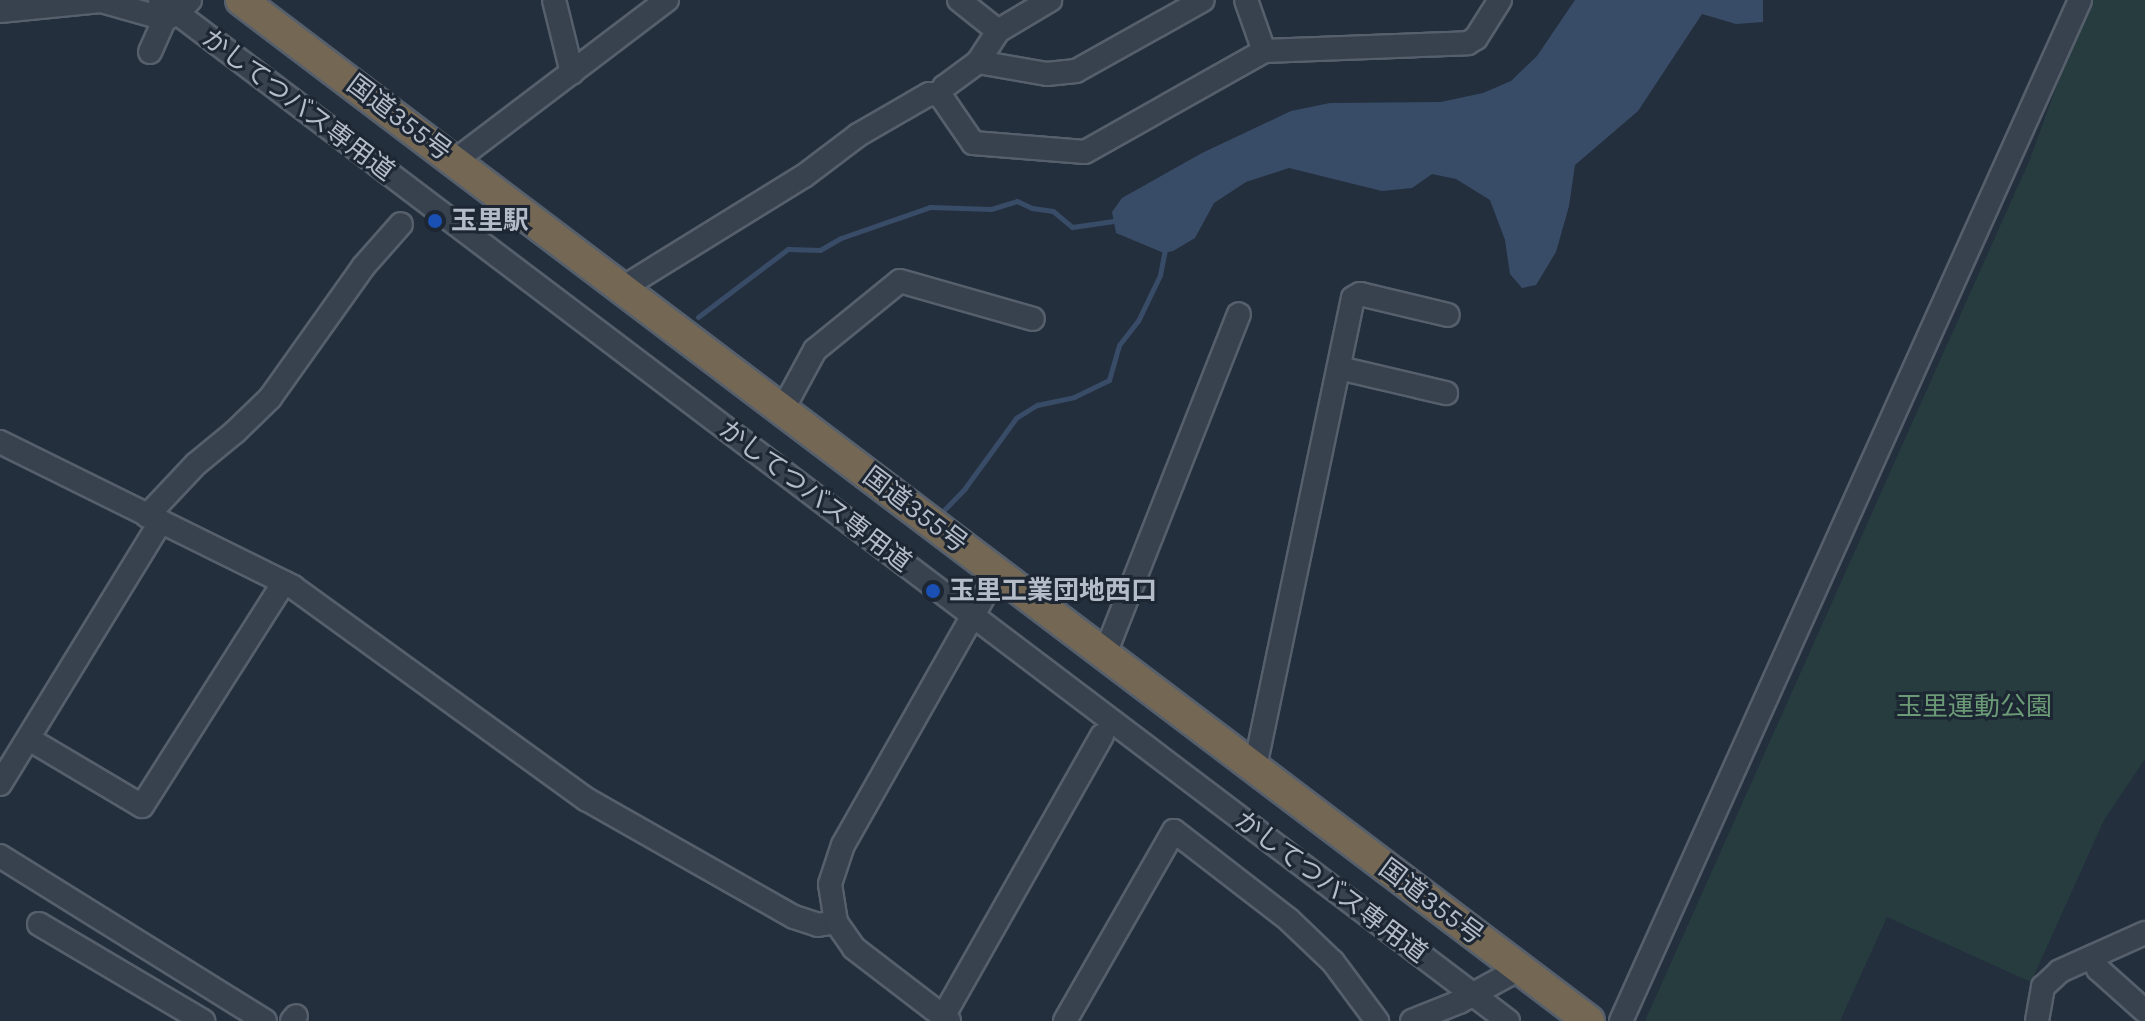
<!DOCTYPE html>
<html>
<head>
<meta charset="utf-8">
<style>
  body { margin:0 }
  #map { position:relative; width:2145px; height:1021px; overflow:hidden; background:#242f3e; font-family:Karla,"Noto Sans JP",sans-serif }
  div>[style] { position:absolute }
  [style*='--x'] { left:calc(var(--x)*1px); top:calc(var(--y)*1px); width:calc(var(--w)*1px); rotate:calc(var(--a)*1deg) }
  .green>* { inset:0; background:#263c3f }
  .water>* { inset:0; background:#394c67 }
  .stream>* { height:5px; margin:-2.5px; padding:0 2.5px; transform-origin:2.5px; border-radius:2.5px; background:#394c67 }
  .roads { filter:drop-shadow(2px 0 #565f6c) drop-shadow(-2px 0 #565f6c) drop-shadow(0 2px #565f6c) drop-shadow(0 -2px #565f6c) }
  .minor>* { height:22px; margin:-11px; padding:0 11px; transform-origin:11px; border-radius:11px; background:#38414e }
  .highway>* { height:30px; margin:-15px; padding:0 15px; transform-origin:15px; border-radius:15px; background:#746855 }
  .dots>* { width:22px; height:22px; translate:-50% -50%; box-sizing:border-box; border:4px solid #1d2633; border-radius:50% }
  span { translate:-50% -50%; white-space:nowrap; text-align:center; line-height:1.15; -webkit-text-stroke:6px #1d2633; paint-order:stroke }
  .street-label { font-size:26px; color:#b4bcc9 }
  .poi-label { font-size:26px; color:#b4bcc9; font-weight:700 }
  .left { translate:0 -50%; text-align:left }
  .park-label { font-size:26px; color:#6b9a76 }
</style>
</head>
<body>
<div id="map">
  <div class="green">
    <i style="clip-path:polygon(2088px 0,2145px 0,2145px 759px,2104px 820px,2031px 982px,1887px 917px,1840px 1021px,1645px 1021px,2030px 159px)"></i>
  </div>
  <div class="water">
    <i style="clip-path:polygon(1575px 0,1763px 0,1763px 22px,1736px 24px,1702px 14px,1638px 111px,1575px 165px,1569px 206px,1556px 252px,1536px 285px,1522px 288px,1510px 274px,1505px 240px,1490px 200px,1456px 179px,1432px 174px,1412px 188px,1382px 191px,1289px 168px,1246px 182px,1214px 203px,1195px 238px,1173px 251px,1164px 253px,1116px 233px,1112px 212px,1122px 198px,1202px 153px,1291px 111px,1330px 103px,1441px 102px,1483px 93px,1511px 81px,1537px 56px)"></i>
  </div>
  <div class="stream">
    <i style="--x:698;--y:317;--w:113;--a:-37.1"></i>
    <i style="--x:788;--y:249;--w:32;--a:2"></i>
    <i style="--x:820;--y:250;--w:24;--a:-30"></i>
    <i style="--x:841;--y:238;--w:94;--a:-19.2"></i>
    <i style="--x:930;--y:207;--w:61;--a:1.9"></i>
    <i style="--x:991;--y:209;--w:27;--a:-17"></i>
    <i style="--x:1017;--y:201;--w:17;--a:25"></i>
    <i style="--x:1032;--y:208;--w:21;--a:8"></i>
    <i style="--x:1053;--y:211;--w:25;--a:40"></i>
    <i style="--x:1072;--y:227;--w:49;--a:-8.1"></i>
    <i style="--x:945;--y:509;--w:29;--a:-46"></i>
    <i style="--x:965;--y:488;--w:87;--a:-53.9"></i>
    <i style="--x:1016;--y:418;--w:25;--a:-32"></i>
    <i style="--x:1037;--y:405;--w:38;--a:-12"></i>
    <i style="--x:1074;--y:397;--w:39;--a:-26"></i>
    <i style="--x:1109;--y:380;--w:36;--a:-74"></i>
    <i style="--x:1119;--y:345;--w:31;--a:-52"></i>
    <i style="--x:1138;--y:321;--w:51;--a:-64.4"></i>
    <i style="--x:1160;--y:275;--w:25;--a:-79"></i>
  </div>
  <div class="roads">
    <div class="minor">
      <i style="--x:160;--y:0;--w:1691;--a:37.14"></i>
      <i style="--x:554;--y:0;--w:75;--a:76.1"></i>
      <i style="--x:959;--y:0;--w:50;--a:38.5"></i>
      <i style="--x:1246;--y:0;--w:54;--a:70.6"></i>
      <i style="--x:0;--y:11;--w:101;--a:-5.7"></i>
      <i style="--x:101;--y:1;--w:66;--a:15.7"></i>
      <i style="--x:165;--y:19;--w:13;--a:-23"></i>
      <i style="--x:177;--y:14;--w:19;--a:-47"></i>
      <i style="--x:150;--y:52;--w:36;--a:-66"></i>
      <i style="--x:978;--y:62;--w:70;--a:9.9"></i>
      <i style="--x:1047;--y:74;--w:29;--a:-6"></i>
      <i style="--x:1076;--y:71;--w:145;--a:-29.2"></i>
      <i style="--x:940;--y:95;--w:58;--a:55.5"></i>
      <i style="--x:973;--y:143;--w:112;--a:4.6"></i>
      <i style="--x:1085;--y:152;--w:206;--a:-29.4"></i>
      <i style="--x:1264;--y:51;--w:204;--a:-2.2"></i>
      <i style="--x:1468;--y:43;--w:9;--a:-32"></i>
      <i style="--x:1476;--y:38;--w:45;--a:-57.7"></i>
      <i style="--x:456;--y:160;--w:265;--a:-37.2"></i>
      <i style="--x:624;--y:287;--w:211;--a:-31.7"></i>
      <i style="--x:804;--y:176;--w:68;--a:-37.2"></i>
      <i style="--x:858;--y:135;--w:82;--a:-30"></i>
      <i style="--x:929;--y:94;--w:11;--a:5"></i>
      <i style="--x:940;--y:95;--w:9;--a:-63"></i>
      <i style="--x:944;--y:87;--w:42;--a:-36.3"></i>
      <i style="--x:978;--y:62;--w:37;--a:-57"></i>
      <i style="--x:998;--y:31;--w:61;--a:-30.8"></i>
      <i style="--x:1339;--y:368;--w:110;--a:13.2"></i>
      <i style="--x:783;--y:409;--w:67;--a:-61.5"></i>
      <i style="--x:815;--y:350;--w:109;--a:-39.1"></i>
      <i style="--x:900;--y:281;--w:138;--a:15.9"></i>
      <i style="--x:0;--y:442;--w:327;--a:26.3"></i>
      <i style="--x:293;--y:587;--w:362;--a:35.9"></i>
      <i style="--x:586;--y:799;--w:239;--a:29.6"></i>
      <i style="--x:794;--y:917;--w:25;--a:18"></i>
      <i style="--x:818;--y:925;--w:18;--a:-9"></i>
      <i style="--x:147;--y:516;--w:71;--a:-46.7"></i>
      <i style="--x:196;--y:464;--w:50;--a:-39.4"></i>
      <i style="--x:235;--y:432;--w:49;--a:-44.2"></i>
      <i style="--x:270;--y:398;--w:161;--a:-54.6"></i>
      <i style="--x:363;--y:267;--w:57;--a:-48.5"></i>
      <i style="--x:1105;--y:654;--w:365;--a:-68.5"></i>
      <i style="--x:29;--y:739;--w:131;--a:30.7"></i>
      <i style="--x:142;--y:806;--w:265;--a:-57.6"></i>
      <i style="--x:1255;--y:767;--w:479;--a:-78.2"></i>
      <i style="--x:1353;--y:298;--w:8;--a:-30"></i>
      <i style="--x:1360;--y:294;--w:90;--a:13.4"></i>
      <i style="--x:0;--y:784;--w:306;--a:-58.5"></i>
      <i style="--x:0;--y:856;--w:312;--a:31.9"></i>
      <i style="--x:39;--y:924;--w:191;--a:30.6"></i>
      <i style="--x:2094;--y:956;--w:14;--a:73"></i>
      <i style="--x:2098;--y:969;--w:63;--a:41.8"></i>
      <i style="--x:944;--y:1015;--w:321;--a:-60.5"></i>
      <i style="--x:292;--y:1021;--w:6;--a:-51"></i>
      <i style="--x:949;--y:1021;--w:120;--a:-142.5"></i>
      <i style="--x:854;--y:948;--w:32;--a:-125"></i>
      <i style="--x:836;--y:922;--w:38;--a:-99"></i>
      <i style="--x:830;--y:884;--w:41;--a:-71.6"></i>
      <i style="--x:843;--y:845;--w:313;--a:-60.5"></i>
      <i style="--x:1065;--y:1021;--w:219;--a:-60.2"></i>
      <i style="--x:1174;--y:831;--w:145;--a:37.7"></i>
      <i style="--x:1289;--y:920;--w:61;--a:43.7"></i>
      <i style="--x:1333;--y:962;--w:74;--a:53.3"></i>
      <i style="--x:1412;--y:1021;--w:51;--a:-22"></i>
      <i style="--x:1459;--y:1002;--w:68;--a:-28.8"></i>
      <i style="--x:1621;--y:1021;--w:1119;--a:-65.79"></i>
      <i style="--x:2037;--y:1021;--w:35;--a:-80"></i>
      <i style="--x:2043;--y:987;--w:23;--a:-43"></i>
      <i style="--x:2060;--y:971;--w:93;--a:-24.1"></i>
    </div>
    <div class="highway">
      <i style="--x:241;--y:0;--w:1691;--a:37.14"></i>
    </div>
  </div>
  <div class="dots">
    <i style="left:435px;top:221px;background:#1a4fb4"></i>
    <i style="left:933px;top:591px;background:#1a4fb4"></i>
  </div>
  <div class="street-label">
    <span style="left:298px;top:105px;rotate:37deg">かしてつバス専用道</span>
    <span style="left:399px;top:118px;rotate:37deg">国道355号</span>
    <span style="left:815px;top:496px;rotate:37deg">かしてつバス専用道</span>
    <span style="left:915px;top:510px;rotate:37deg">国道355号</span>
    <span style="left:1331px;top:887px;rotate:37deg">かしてつバス専用道</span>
    <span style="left:1431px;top:902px;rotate:37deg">国道355号</span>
  </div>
  <div class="poi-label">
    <span class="left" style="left:451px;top:221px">玉里駅</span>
    <span class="left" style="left:949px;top:591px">玉里工業団地西口</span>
  </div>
  <div class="park-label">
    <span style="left:1974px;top:707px">玉里運動公園</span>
  </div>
</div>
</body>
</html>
